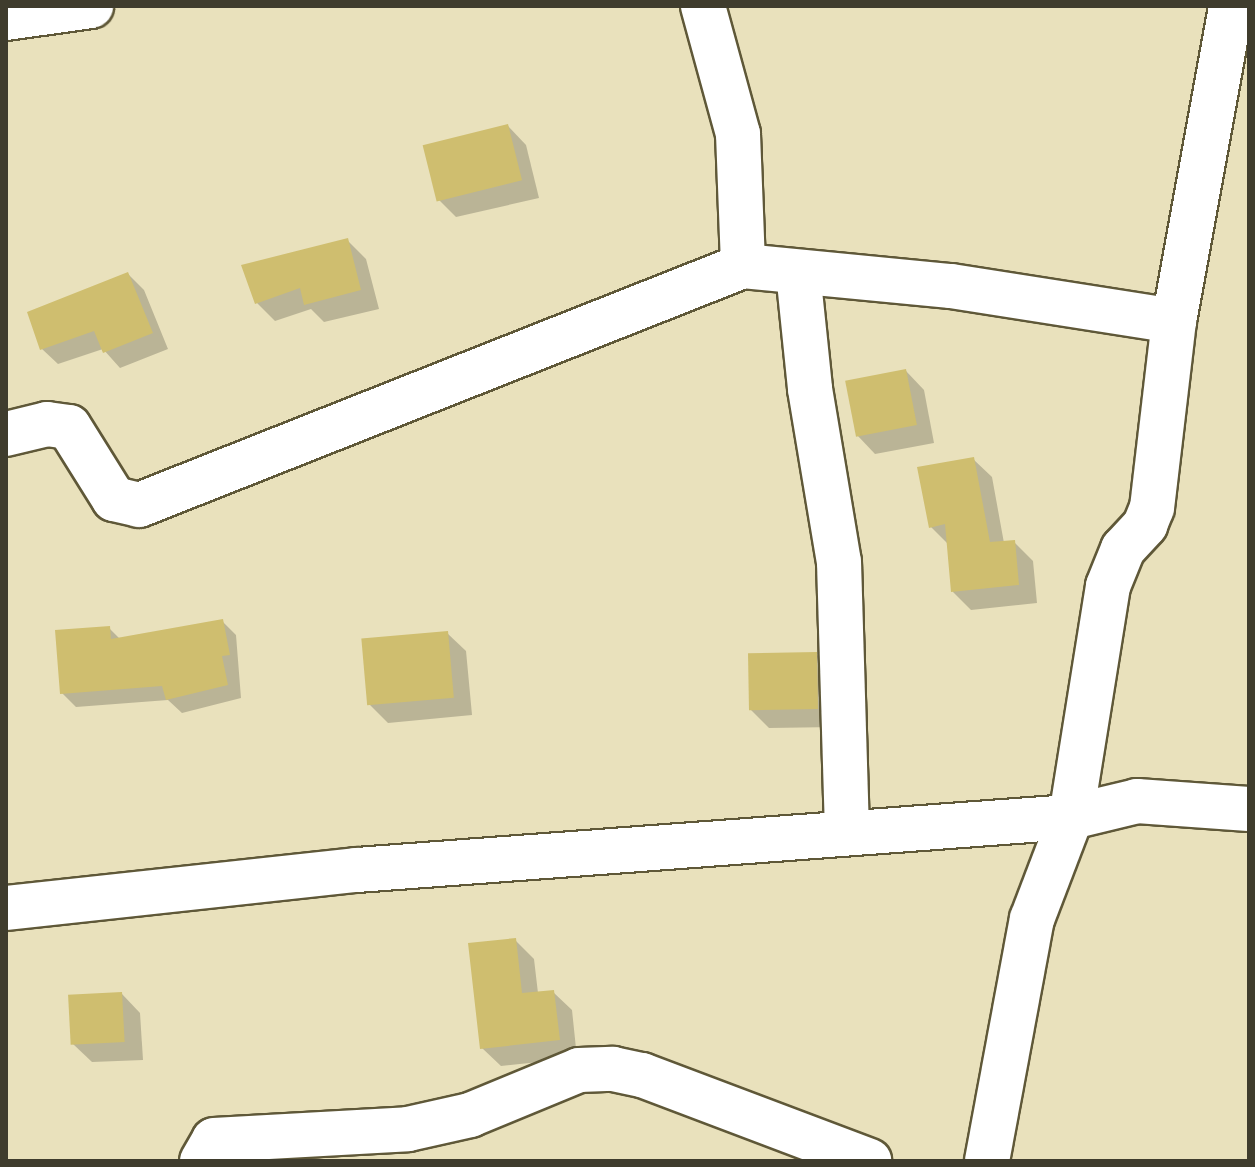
<!DOCTYPE html>
<html>
<head>
<meta charset="utf-8">
<style>
  body { margin:0 }
  #map { position:relative; width:1255px; height:1167px; overflow:hidden; background:#e9e1bc; font-family:"Noto Serif",serif }
  div>[style] { position:absolute }
  [style*='--x'] { left:calc(var(--x)*1px); top:calc(var(--y)*1px); width:calc(var(--w)*1px); rotate:calc(var(--a)*1deg) }
  .shadow>* { inset:0; background:#0003 }
  .building>* { inset:0; background:#cfbe6f; transform-origin:0 0 }
  .roads { filter:drop-shadow(2px 0 #5f5838) drop-shadow(-2px 0 #5f5838) drop-shadow(0 2px #5f5838) drop-shadow(0 -2px #5f5838) }
  .minor>* { height:44px; margin:-22px; padding:0 22px; transform-origin:22px; border-radius:22px; background:#fff }
  span { translate:-50% -50%; white-space:nowrap; text-align:center; line-height:1.15; -webkit-text-stroke:7px #f7eec9; paint-order:stroke }
  .frame { position:absolute; inset:0; border:8px solid #3f3c2d; pointer-events:none }
</style>
</head>
<body>
<div id="map">
  <div class="shadow">
    <i style="clip-path:polygon(508px 126px,526px 145px,539px 198px,456px 217px,438px 199px)"></i>
    <i style="clip-path:polygon(347px 240px,366px 259px,379px 309px,324px 322px,311px 309px,275px 321px,257px 303px)"></i>
    <i style="clip-path:polygon(128px 274px,144px 290px,168px 349px,120px 368px,103px 349px,58px 364px,42px 349px)"></i>
    <i style="clip-path:polygon(906px 371px,924px 390px,934px 443px,875px 454px,857px 435px)"></i>
    <i style="clip-path:polygon(973px 459px,992px 477px,1004px 543px,1014px 542px,1033px 561px,1037px 603px,971px 610px,953px 592px,948px 544px,931px 527px)"></i>
    <i style="clip-path:polygon(222px 621px,236px 635px,241px 698px,182px 713px,168px 700px,76px 707px,62px 693px,109px 628px,120px 639px)"></i>
    <i style="clip-path:polygon(447px 633px,466px 651px,472px 715px,388px 723px,369px 704px)"></i>
    <i style="clip-path:polygon(816px 654px,834px 672px,836px 727px,769px 728px,750px 709px)"></i>
    <i style="clip-path:polygon(515px 940px,534px 959px,538px 993px,553px 992px,572px 1010px,577px 1058px,501px 1066px,482px 1048px)"></i>
    <i style="clip-path:polygon(122px 994px,140px 1013px,143px 1060px,92px 1062px,73px 1044px)"></i>
  </div>
  <div class="building">
    <i style="left:508px;top:124px;width:58px;height:88px;rotate:76deg"></i>
    <i style="clip-path:polygon(348px 238px,361px 290px,304px 305px,300px 288px,255px 304px,241px 265px)"></i>
    <i style="clip-path:polygon(128px 272px,153px 333px,103px 353px,94px 331px,40px 350px,27px 312px)"></i>
    <i style="left:906px;top:369px;width:57px;height:62px;rotate:79deg"></i>
    <i style="clip-path:polygon(974px 457px,990px 542px,1015px 540px,1019px 585px,951px 592px,945px 524px,929px 528px,917px 467px)"></i>
    <i style="clip-path:polygon(223px 619px,230px 655px,222px 656px,228px 685px,166px 700px,162px 686px,60px 694px,55px 630px,110px 626px,111px 639px)"></i>
    <i style="left:448px;top:631px;width:67px;height:87px;rotate:85deg"></i>
    <i style="left:817px;top:652px;width:57px;height:69px;rotate:89deg"></i>
    <i style="clip-path:polygon(516px 938px,522px 993px,554px 990px,560px 1040px,480px 1049px,468px 943px)"></i>
    <i style="left:122px;top:992px;width:50px;height:54px;rotate:87deg"></i>
  </div>
  <div class="roads">
    <div class="minor">
      <i style="--x:703;--y:6;--w:133;--a:74.7"></i>
      <i style="--x:738;--y:134;--w:132;--a:87.8"></i>
      <i style="--x:6;--y:18;--w:86;--a:-8"></i>
      <i style="--x:798;--y:272;--w:118;--a:84.1"></i>
      <i style="--x:810;--y:389;--w:175;--a:80.5"></i>
      <i style="--x:839;--y:562;--w:271;--a:88.3"></i>
      <i style="--x:6;--y:434;--w:42;--a:-13.7"></i>
      <i style="--x:47;--y:424;--w:22;--a:8"></i>
      <i style="--x:69;--y:427;--w:85;--a:58"></i>
      <i style="--x:114;--y:499;--w:26;--a:13"></i>
      <i style="--x:139;--y:505;--w:650;--a:-21.59"></i>
      <i style="--x:743;--y:266;--w:209;--a:5.5"></i>
      <i style="--x:951;--y:286;--w:226;--a:8.9"></i>
      <i style="--x:6;--y:908;--w:353;--a:-6.2"></i>
      <i style="--x:357;--y:870;--w:716;--a:-4.25"></i>
      <i style="--x:1071;--y:817;--w:68;--a:-13.6"></i>
      <i style="--x:1137;--y:801;--w:112;--a:4.1"></i>
      <i style="--x:202;--y:1161;--w:24;--a:-60"></i>
      <i style="--x:214;--y:1140;--w:194;--a:-3.2"></i>
      <i style="--x:408;--y:1129;--w:64;--a:-12.7"></i>
      <i style="--x:470;--y:1115;--w:118;--a:-22.4"></i>
      <i style="--x:579;--y:1070;--w:34;--a:-2"></i>
      <i style="--x:613;--y:1069;--w:30;--a:12"></i>
      <i style="--x:642;--y:1075;--w:243;--a:20.7"></i>
      <i style="--x:987;--y:1161;--w:246;--a:-79.5"></i>
      <i style="--x:1032;--y:919;--w:109;--a:-69.1"></i>
      <i style="--x:1071;--y:817;--w:234;--a:-80.9"></i>
      <i style="--x:1108;--y:586;--w:40;--a:-68"></i>
      <i style="--x:1123;--y:549;--w:33;--a:-47"></i>
      <i style="--x:1145;--y:525;--w:18;--a:-68"></i>
      <i style="--x:1152;--y:508;--w:188;--a:-83.3"></i>
      <i style="--x:1174;--y:321;--w:320;--a:-79.7"></i>
    </div>
  </div>
  <div class="frame"></div>
</div>
</body>
</html>
